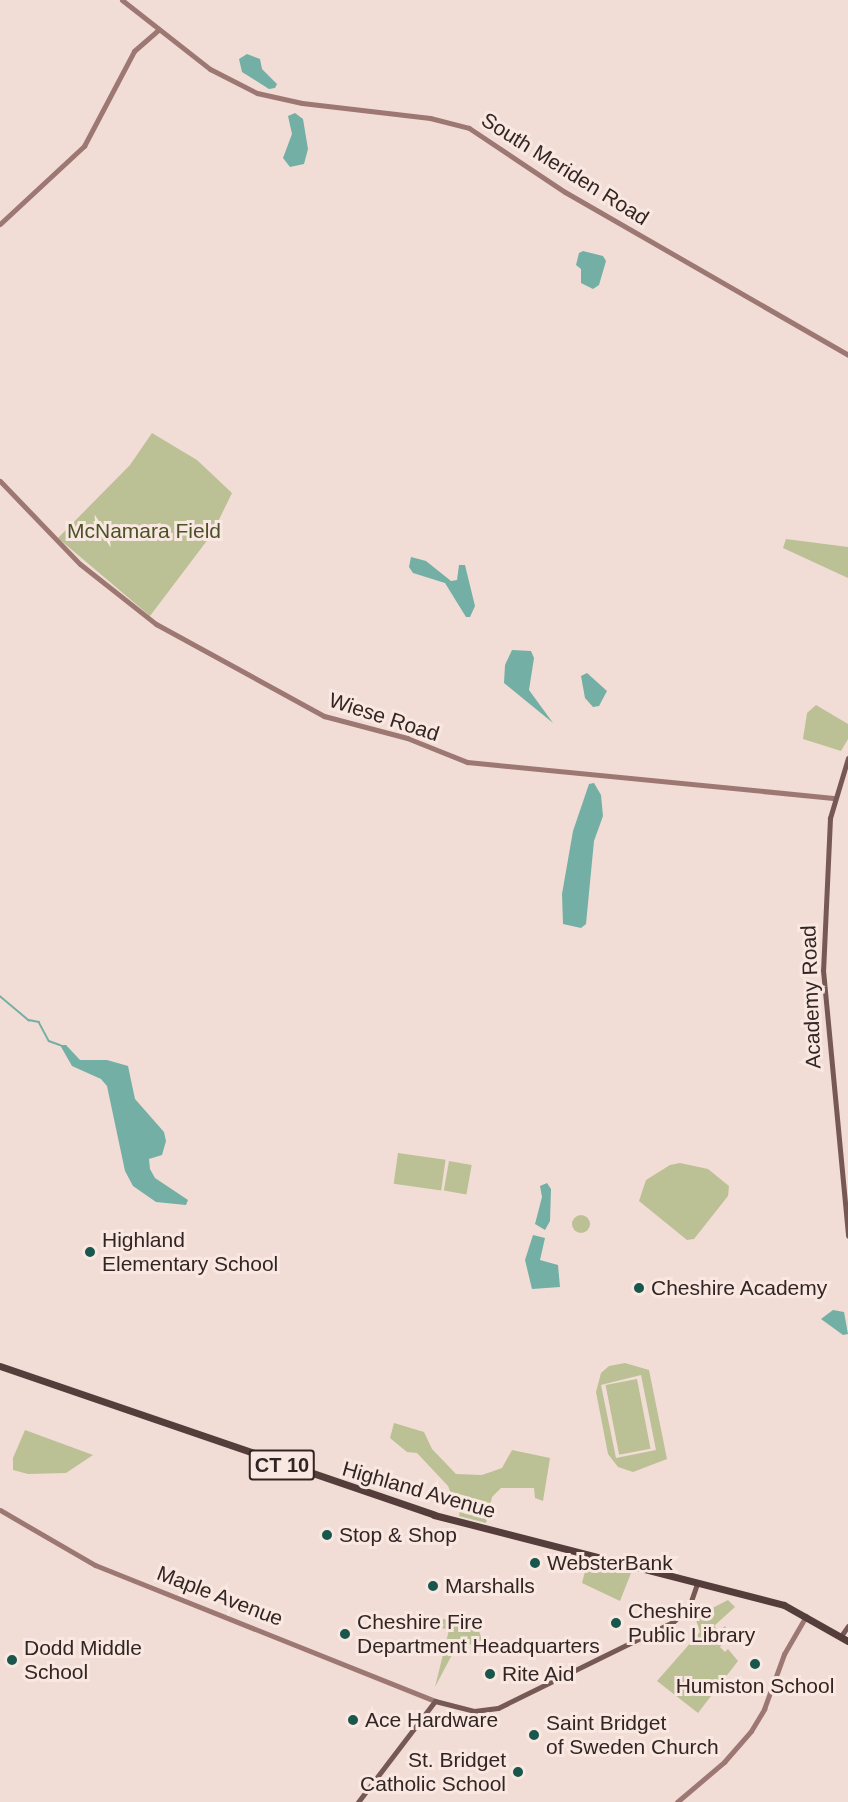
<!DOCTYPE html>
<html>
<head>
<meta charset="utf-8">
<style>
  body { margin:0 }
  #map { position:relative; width:848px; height:1802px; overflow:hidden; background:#f1ddd5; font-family:Arial,sans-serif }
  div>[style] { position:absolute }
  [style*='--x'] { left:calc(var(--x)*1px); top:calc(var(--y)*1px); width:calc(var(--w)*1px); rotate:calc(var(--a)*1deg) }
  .green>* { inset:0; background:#bcc095; transform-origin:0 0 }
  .round { border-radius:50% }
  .water>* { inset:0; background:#73afa4 }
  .stream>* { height:1.5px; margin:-0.75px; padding:0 0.75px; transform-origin:0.75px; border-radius:0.75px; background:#73afa4 }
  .secondary>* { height:5px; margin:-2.5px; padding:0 2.5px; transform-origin:2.5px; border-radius:2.5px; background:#9d7873 }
  .primary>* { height:5px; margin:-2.5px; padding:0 2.5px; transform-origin:2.5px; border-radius:2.5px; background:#765854 }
  .highway>* { height:7px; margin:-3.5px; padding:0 3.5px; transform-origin:3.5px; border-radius:3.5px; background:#543d3b }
  .dots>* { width:16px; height:16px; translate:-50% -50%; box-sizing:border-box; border:3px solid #f9e8e1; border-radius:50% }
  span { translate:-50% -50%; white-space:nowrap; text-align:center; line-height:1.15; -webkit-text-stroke:6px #f9e8e1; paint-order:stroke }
  .shield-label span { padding:2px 4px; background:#f9e8e1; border:2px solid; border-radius:4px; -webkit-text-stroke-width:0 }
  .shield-label { font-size:20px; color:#332524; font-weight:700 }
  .street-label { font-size:21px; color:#332524 }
  .park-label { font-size:21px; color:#4c5227 }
  .poi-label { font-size:21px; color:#332524 }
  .left { translate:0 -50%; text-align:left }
  .right { translate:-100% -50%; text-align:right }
</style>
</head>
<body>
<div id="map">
  <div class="green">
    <i style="clip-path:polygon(152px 433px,197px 460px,232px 493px,212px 534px,150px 616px,58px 538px,130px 465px)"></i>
    <i style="clip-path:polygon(786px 539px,848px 547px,848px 578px,783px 548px)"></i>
    <i style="clip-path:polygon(816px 705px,848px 724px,848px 739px,841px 751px,803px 739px,807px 713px)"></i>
    <i style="left:398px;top:1153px;width:48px;height:31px;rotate:8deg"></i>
    <i style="left:449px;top:1161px;width:23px;height:30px;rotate:10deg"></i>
    <i style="clip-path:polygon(680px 1163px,708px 1169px,729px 1186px,728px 1196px,694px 1239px,687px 1240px,639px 1201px,646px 1180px,670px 1165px)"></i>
    <i class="round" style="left:572px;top:1215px;width:18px;height:18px"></i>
    <i style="clip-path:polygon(evenodd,625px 1363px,649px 1370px,667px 1459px,633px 1472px,618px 1467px,608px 1454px,596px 1392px,601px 1373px,609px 1366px,625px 1363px,641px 1375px,656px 1450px,616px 1458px,601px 1385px,641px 1375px)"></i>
    <i style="left:637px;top:1379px;width:71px;height:32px;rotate:79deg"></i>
    <i style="clip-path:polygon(394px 1423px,424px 1432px,432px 1449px,456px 1474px,482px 1475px,502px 1468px,512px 1450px,550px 1458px,543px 1501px,535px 1498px,534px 1488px,501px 1488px,492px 1497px,486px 1523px,459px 1516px,462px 1499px,453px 1498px,448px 1486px,417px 1453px,407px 1452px,390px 1438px)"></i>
    <i style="clip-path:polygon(25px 1430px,93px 1455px,66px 1473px,28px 1474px,13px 1470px,13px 1458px)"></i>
    <i style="clip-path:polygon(588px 1560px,631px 1573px,620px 1601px,582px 1583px)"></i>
    <i style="clip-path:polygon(728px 1600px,735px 1607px,714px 1626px,720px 1631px,725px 1626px,730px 1631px,720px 1647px,725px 1652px,728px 1649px,738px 1661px,698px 1713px,657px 1681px,700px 1632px,695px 1617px)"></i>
    <i style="clip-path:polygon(444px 1619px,464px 1626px,473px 1619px,483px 1628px,479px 1631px,482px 1640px,454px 1651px,435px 1687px,449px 1630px,428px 1624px)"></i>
  </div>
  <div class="water">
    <i style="clip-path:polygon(247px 54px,260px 59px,262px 69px,277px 84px,275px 88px,269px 89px,242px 72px,239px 59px)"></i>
    <i style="clip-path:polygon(295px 113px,303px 119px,308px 149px,304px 164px,290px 167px,283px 158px,292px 134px,288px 116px)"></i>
    <i style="clip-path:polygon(583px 251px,603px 256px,606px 261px,599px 285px,593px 289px,581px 283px,581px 269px,576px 265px,579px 253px)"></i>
    <i style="clip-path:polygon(411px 557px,426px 561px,451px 581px,457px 580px,459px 565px,465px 565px,475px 606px,470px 617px,466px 617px,445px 583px,413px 573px,409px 567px)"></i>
    <i style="clip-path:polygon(512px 650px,531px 651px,534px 658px,529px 690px,553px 723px,504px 683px,505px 665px)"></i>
    <i style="clip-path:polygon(587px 673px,607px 691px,599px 706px,593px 707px,585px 698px,581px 676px)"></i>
    <i style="clip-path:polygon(594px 783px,601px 795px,603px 816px,594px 841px,586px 924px,581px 928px,563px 924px,562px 894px,573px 831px,589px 784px)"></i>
    <i style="clip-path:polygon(60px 1045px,66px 1045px,80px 1060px,107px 1060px,128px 1066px,135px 1099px,164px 1132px,166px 1141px,162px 1155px,149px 1159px,150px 1169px,155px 1178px,188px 1200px,186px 1205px,156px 1202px,133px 1186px,125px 1171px,107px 1086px,101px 1079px,72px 1066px)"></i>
    <i style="clip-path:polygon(547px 1183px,551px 1189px,550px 1221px,545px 1230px,535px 1224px,542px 1197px,540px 1186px)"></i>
    <i style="clip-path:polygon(533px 1235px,545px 1238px,540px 1260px,558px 1265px,560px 1287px,532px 1289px,525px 1260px)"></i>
    <i style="clip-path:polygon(833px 1310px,844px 1312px,848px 1334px,843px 1335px,821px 1319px)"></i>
  </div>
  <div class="stream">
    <i style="--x:0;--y:996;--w:38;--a:40"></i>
    <i style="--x:29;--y:1020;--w:10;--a:11"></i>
    <i style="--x:39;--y:1022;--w:21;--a:62"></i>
    <i style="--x:49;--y:1041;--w:12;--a:20"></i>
  </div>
  <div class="secondary">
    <i style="--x:122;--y:0;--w:112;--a:38.1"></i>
    <i style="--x:210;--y:69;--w:53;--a:27.1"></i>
    <i style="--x:257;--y:93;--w:46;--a:12.5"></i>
    <i style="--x:302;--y:103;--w:129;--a:6.7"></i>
    <i style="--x:430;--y:118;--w:40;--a:14.4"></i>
    <i style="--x:469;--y:128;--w:115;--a:33.7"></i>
    <i style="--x:565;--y:192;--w:327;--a:29.9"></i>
    <i style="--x:0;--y:224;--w:115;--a:-42.9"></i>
    <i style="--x:84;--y:146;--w:107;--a:-62.2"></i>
    <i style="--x:134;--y:51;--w:33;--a:-41"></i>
    <i style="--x:0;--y:481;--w:115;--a:46.1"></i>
    <i style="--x:80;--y:564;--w:97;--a:38.3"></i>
    <i style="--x:156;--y:624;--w:192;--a:28.7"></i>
    <i style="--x:324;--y:716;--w:86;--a:14.8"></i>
    <i style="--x:407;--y:738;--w:65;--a:21.8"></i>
    <i style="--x:467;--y:762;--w:368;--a:5.6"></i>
    <i style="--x:0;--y:1510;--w:110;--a:30.1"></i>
    <i style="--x:95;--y:1565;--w:366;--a:21.8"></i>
    <i style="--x:677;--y:1802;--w:62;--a:-40.4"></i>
    <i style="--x:724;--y:1762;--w:41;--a:-48.9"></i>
    <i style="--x:751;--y:1731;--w:26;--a:-59"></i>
    <i style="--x:764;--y:1709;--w:59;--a:-70"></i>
    <i style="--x:784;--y:1654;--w:44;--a:-59.9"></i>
  </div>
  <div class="primary">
    <i style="--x:848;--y:758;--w:63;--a:106.7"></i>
    <i style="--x:830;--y:818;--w:152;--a:92.6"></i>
    <i style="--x:823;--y:970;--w:267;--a:84.6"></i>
    <i style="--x:841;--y:1636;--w:12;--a:-55"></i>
    <i style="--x:358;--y:1802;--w:127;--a:-52.7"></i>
    <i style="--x:435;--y:1701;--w:40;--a:14.4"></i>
    <i style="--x:474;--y:1711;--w:24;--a:-7"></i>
    <i style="--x:498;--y:1708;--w:195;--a:-26.2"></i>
    <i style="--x:673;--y:1622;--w:22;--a:-43"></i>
    <i style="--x:689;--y:1607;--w:24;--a:-71"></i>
  </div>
  <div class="highway">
    <i style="--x:0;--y:1366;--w:459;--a:18.9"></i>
    <i style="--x:434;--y:1515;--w:361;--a:14.4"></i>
    <i style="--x:784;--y:1605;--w:73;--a:29.4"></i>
  </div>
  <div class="dots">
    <i style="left:90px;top:1252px;background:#19564c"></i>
    <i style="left:639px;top:1288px;background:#19564c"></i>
    <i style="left:327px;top:1535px;background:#19564c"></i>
    <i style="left:535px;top:1563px;background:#19564c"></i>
    <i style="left:433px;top:1586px;background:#19564c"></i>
    <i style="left:616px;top:1623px;background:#19564c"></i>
    <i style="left:345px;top:1634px;background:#19564c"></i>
    <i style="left:12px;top:1660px;background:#19564c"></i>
    <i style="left:755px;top:1664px;background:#19564c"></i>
    <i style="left:490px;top:1674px;background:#19564c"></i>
    <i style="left:353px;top:1720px;background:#19564c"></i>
    <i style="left:534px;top:1735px;background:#19564c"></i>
    <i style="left:518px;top:1772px;background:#19564c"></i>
  </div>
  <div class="shield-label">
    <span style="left:282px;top:1465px">CT 10</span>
  </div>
  <div class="street-label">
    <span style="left:565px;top:169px;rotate:32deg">South Meriden Road</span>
    <span style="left:384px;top:717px;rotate:18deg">Wiese Road</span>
    <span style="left:811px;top:997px;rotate:-92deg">Academy Road</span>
    <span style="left:419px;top:1490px;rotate:16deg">Highland Avenue</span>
    <span style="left:220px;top:1596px;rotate:21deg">Maple Avenue</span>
  </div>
  <div class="park-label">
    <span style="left:144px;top:531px">McNamara Field</span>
  </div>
  <div class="poi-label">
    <span class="left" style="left:102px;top:1252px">Highland<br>Elementary School</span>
    <span class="left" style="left:651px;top:1288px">Cheshire Academy</span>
    <span class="left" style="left:339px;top:1535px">Stop &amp; Shop</span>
    <span class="left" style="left:547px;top:1563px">WebsterBank</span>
    <span class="left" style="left:445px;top:1586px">Marshalls</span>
    <span class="left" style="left:628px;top:1623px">Cheshire<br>Public Library</span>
    <span class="left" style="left:357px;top:1634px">Cheshire Fire<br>Department Headquarters</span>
    <span class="left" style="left:24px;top:1660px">Dodd Middle<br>School</span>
    <span class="left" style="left:502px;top:1674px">Rite Aid</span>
    <span style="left:755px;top:1686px">Humiston School</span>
    <span class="left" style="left:365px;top:1720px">Ace Hardware</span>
    <span class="left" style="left:546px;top:1735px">Saint Bridget<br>of Sweden Church</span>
    <span class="right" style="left:506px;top:1772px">St. Bridget<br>Catholic School</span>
  </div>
</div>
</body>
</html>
